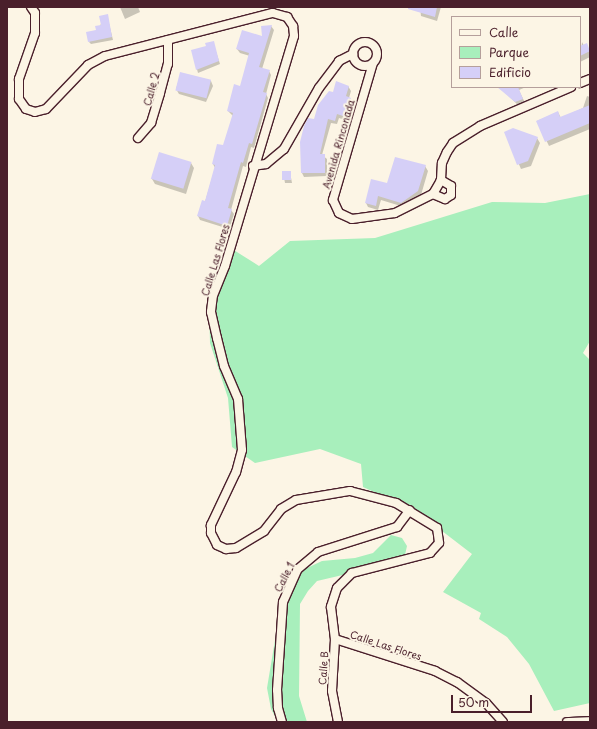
<!DOCTYPE html>
<html>
<head>
<meta charset="utf-8">
<style>
  body { margin:0 }
  #map { position:relative; width:597px; height:729px; overflow:hidden; background:#fcf5e5; font-family:"Playpen Sans",sans-serif }
  div>[style] { position:absolute }
  [style*='--x'] { left:calc(var(--x)*1px); top:calc(var(--y)*1px); width:calc(var(--w)*1px); rotate:calc(var(--a)*1deg) }
  .green>* { inset:0; background:#a8efbc }
  .shadow>* { inset:0; background:#0003 }
  .building>* { inset:0; background:#d5cff7; transform-origin:0 0 }
  .roads { filter:drop-shadow(1px 0 #4a1f2b) drop-shadow(-1px 0 #4a1f2b) drop-shadow(0 1px #4a1f2b) drop-shadow(0 -1px #4a1f2b) }
  .minor>* { height:8px; margin:-4px; padding:0 4px; transform-origin:4px; border-radius:4px; background:#fcf5e5 }
  .minor>.ring { margin:-4px; padding:0; box-sizing:content-box; background:none; border:8px solid #fcf5e5; border-radius:50% }
  span { translate:-50% -50%; white-space:nowrap; text-align:center; line-height:1.15; -webkit-text-stroke:4px #fcf5e5; paint-order:stroke }
  .street-label { font-size:10px; color:#4a1f2b }
  .frame { position:absolute; inset:0; border:8px solid #4a1f2b; pointer-events:none }
  .legend { position:absolute; left:451px; top:16px; width:130px; height:72px; box-sizing:border-box; background:#fcf5e5; border:1px solid #b59f9b; margin:0; padding:5px 7px; list-style:none; font-size:12px; color:#4a1f2b }
  .legend li { display:flex; align-items:center; gap:8px; height:20px }
  .legend b { width:20px; border:1px solid #b59f9b }
  .scale { position:absolute; left:451px; top:695px; width:81px; height:18px; box-sizing:border-box; border:2px solid #4a1f2b; border-top:0; padding-left:5px; font-size:12px; line-height:14px; white-space:nowrap; color:#4a1f2b; -webkit-text-stroke:3px #fcf5e5; paint-order:stroke }
</style>
</head>
<body>
<div id="map">
  <div class="green">
    <i style="clip-path:polygon(590px 194px,590px 341px,583px 353px,590px 360px,590px 703px,554px 711px,529px 664px,507px 637px,479px 619px,481px 613px,443px 592px,472px 554px,416px 511px,363px 487px,361px 464px,320px 449px,255px 463px,232px 447px,228px 398px,210px 343px,209px 301px,229px 247px,259px 266px,290px 241px,375px 238px,492px 202px,545px 203px)"></i>
    <i style="clip-path:polygon(391px 535px,402px 538px,407px 546px,405px 555px,398px 562px,317px 581px,308px 591px,300px 604px,299px 696px,307px 722px,278px 722px,271px 709px,267px 688px,282px 598px,290px 581px,305px 569px,322px 561px,355px 558px,373px 553px)"></i>
  </div>
  <div class="shadow">
    <i style="clip-path:polygon(120px 7px,138px 7px,140px 12px,125px 19px)"></i>
    <i style="clip-path:polygon(420px 7px,441px 7px,437px 21px,421px 16px)"></i>
    <i style="clip-path:polygon(107px 15px,113px 40px,91px 44px,89px 42px)"></i>
    <i style="clip-path:polygon(271px 26px,274px 30px,262px 69px,269px 71px,271px 75px,266px 94px,268px 98px,254px 148px,251px 147px,246px 167px,243px 166px,231px 210px,234px 214px,229px 229px,200px 220px,198px 216px,205px 202px,215px 168px,213px 164px,224px 146px,233px 116px,228px 111px,241px 87px,250px 56px,240px 53px,237px 49px,263px 37px)"></i>
    <i style="clip-path:polygon(213px 42px,220px 64px,198px 73px,192px 51px,207px 47px)"></i>
    <i style="clip-path:polygon(582px 42px,584px 46px,587px 44px,590px 57px,580px 62px)"></i>
    <i style="clip-path:polygon(181px 73px,211px 81px,213px 86px,206px 102px,179px 94px,176px 89px)"></i>
    <i style="clip-path:polygon(348px 86px,351px 91px,349px 98px,353px 103px,348px 121px,339px 118px,337px 124px,331px 123px,322px 155px,327px 159px,327px 176px,304px 177px,302px 173px,315px 121px,333px 93px)"></i>
    <i style="clip-path:polygon(499px 87px,526px 87px,519px 90px,525px 103px,519px 106px)"></i>
    <i style="clip-path:polygon(587px 96px,590px 97px,590px 129px,549px 146px,537px 121px,558px 112px,561px 118px,583px 108px)"></i>
    <i style="clip-path:polygon(505px 132px,537px 138px,540px 143px,531px 166px,521px 169px)"></i>
    <i style="clip-path:polygon(191px 163px,194px 168px,186px 194px,155px 184px,152px 179px)"></i>
    <i style="clip-path:polygon(425px 166px,428px 171px,421px 195px,404px 207px,381px 200px,378px 210px,368px 207px,366px 203px,388px 185px)"></i>
    <i style="clip-path:polygon(283px 172px,290px 172px,292px 183px,285px 183px)"></i>
  </div>
  <div class="building">
    <i style="clip-path:polygon(408px 7px,437px 7px,435px 17px,408px 9px)"></i>
    <i style="clip-path:polygon(108px 14px,112px 37px,88px 42px,86px 32px,96px 30px,95px 26px,101px 25px,99px 16px)"></i>
    <i style="clip-path:polygon(272px 25px,259px 67px,270px 70px,263px 92px,267px 93px,252px 144px,249px 143px,243px 163px,241px 162px,228px 208px,232px 209px,227px 226px,197px 216px,202px 200px,205px 201px,215px 165px,212px 164px,217px 144px,223px 145px,233px 113px,227px 111px,234px 84px,240px 86px,249px 53px,236px 49px,242px 30px,262px 36px,261px 26px)"></i>
    <i style="clip-path:polygon(214px 41px,219px 61px,196px 70px,191px 50px,206px 46px,205px 43px)"></i>
    <i style="clip-path:polygon(587px 43px,590px 51px,580px 56px,580px 46px)"></i>
    <i style="left:180px;top:72px;width:32px;height:19px;rotate:14deg"></i>
    <i style="clip-path:polygon(336px 81px,349px 86px,346px 96px,351px 98px,346px 117px,337px 114px,335px 121px,328px 119px,320px 154px,325px 154px,325px 173px,301px 173px,300px 142px,304px 126px,308px 118px,314px 119px,318px 105px,329px 91px,333px 92px)"></i>
    <i style="clip-path:polygon(497px 87px,518px 87px,523px 99px,515px 102px)"></i>
    <i style="clip-path:polygon(590px 105px,590px 123px,545px 142px,536px 121px,558px 111px,560px 117px)"></i>
    <i style="clip-path:polygon(513px 128px,538px 137px,528px 161px,517px 165px,504px 132px)"></i>
    <i style="left:159px;top:152px;width:34px;height:28px;rotate:17deg"></i>
    <i style="clip-path:polygon(395px 157px,426px 165px,418px 191px,401px 203px,378px 196px,376px 206px,365px 203px,371px 179px,387px 183px)"></i>
    <i style="left:282px;top:171px;width:9px;height:9px"></i>
  </div>
  <div class="roads">
    <div class="minor">
      <i style="--x:31;--y:7;--w:7;--a:56"></i>
      <i style="--x:35;--y:13;--w:20;--a:90"></i>
      <i style="--x:35;--y:33;--w:49;--a:109.2"></i>
      <i style="--x:19;--y:79;--w:20;--a:90"></i>
      <i style="--x:19;--y:99;--w:12;--a:55"></i>
      <i style="--x:26;--y:109;--w:9;--a:18"></i>
      <i style="--x:35;--y:112;--w:11;--a:-15"></i>
      <i style="--x:46;--y:109;--w:61;--a:-46.3"></i>
      <i style="--x:88;--y:65;--w:19;--a:-28"></i>
      <i style="--x:105;--y:56;--w:173;--a:-14.4"></i>
      <i style="--x:273;--y:13;--w:15;--a:16"></i>
      <i style="--x:287;--y:17;--w:11;--a:56"></i>
      <i style="--x:293;--y:26;--w:10;--a:84"></i>
      <i style="--x:294;--y:36;--w:240;--a:106.7"></i>
      <i style="--x:225;--y:266;--w:31;--a:112"></i>
      <i style="--x:213;--y:295;--w:17;--a:97"></i>
      <i style="--x:211;--y:312;--w:27;--a:77"></i>
      <i style="--x:217;--y:338;--w:29;--a:76"></i>
      <i style="--x:224;--y:366;--w:36;--a:67"></i>
      <i style="--x:238;--y:399;--w:51;--a:85.5"></i>
      <i style="--x:242;--y:450;--w:23;--a:105"></i>
      <i style="--x:236;--y:472;--w:59;--a:115.3"></i>
      <i style="--x:211;--y:525;--w:8;--a:90"></i>
      <i style="--x:211;--y:533;--w:13;--a:63"></i>
      <i style="--x:217;--y:545;--w:10;--a:24"></i>
      <i style="--x:226;--y:549;--w:10;--a:-6"></i>
      <i style="--x:236;--y:548;--w:33;--a:-31"></i>
      <i style="--x:264;--y:531;--w:28;--a:-52"></i>
      <i style="--x:281;--y:509;--w:17;--a:-31"></i>
      <i style="--x:296;--y:500;--w:55;--a:-9.5"></i>
      <i style="--x:350;--y:491;--w:48;--a:14.6"></i>
      <i style="--x:396;--y:503;--w:48;--a:31.4"></i>
      <i style="--x:437;--y:528;--w:15;--a:82"></i>
      <i style="--x:439;--y:543;--w:13;--a:132"></i>
      <i style="--x:430;--y:553;--w:81;--a:165.6"></i>
      <i style="--x:352;--y:573;--w:21;--a:135"></i>
      <i style="--x:337;--y:588;--w:20;--a:108"></i>
      <i style="--x:331;--y:607;--w:32;--a:83"></i>
      <i style="--x:335;--y:639;--w:52;--a:93.3"></i>
      <i style="--x:332;--y:691;--w:32;--a:79"></i>
      <i class="ring" style="left:353px;top:42px;width:16px;height:16px"></i>
      <i style="--x:373;--y:63;--w:143;--a:106.3"></i>
      <i style="--x:333;--y:200;--w:14;--a:65"></i>
      <i style="--x:339;--y:213;--w:14;--a:25"></i>
      <i style="--x:352;--y:219;--w:43;--a:-7.9"></i>
      <i style="--x:395;--y:213;--w:42;--a:-26.6"></i>
      <i style="--x:433;--y:194;--w:16;--a:-60"></i>
      <i style="--x:441;--y:180;--w:17;--a:-87"></i>
      <i style="--x:442;--y:163;--w:12;--a:-66"></i>
      <i style="--x:447;--y:152;--w:11;--a:-56"></i>
      <i style="--x:453;--y:143;--w:32;--a:-32"></i>
      <i style="--x:480;--y:126;--w:99;--a:-23.2"></i>
      <i style="--x:580;--y:83;--w:11;--a:-22"></i>
      <i style="--x:138;--y:138;--w:20;--a:-49"></i>
      <i style="--x:151;--y:123;--w:31;--a:-73"></i>
      <i style="--x:160;--y:93;--w:30;--a:-75"></i>
      <i style="--x:168;--y:64;--w:24;--a:-90"></i>
      <i style="--x:253;--y:166;--w:13;--a:-9"></i>
      <i style="--x:266;--y:164;--w:23;--a:-40"></i>
      <i style="--x:284;--y:149;--w:70;--a:-60.2"></i>
      <i style="--x:319;--y:88;--w:34;--a:-53"></i>
      <i style="--x:339;--y:61;--w:16;--a:-27"></i>
      <i style="--x:433;--y:194;--w:13;--a:23"></i>
      <i style="--x:445;--y:199;--w:7;--a:-34"></i>
      <i style="--x:451;--y:195;--w:9;--a:-90"></i>
      <i style="--x:451;--y:186;--w:12;--a:-149"></i>
      <i style="--x:335;--y:639;--w:105;--a:17.7"></i>
      <i style="--x:435;--y:671;--w:25;--a:27"></i>
      <i style="--x:457;--y:682;--w:36;--a:36"></i>
      <i style="--x:486;--y:703;--w:25;--a:48"></i>
      <i style="--x:282;--y:722;--w:15;--a:-106"></i>
      <i style="--x:278;--y:708;--w:18;--a:-93"></i>
      <i style="--x:277;--y:690;--w:88;--a:-86.1"></i>
      <i style="--x:283;--y:602;--w:36;--a:-66"></i>
      <i style="--x:298;--y:569;--w:26;--a:-40"></i>
      <i style="--x:318;--y:552;--w:83;--a:-17.6"></i>
      <i style="--x:397;--y:527;--w:21;--a:-53"></i>
      <i style="--x:567;--y:722;--w:23;--a:-2"></i>
    </div>
  </div>
  <div class="street-label">
    <span style="left:151px;top:89px;rotate:-74deg">Calle 2</span>
    <span style="left:338px;top:144px;rotate:-74deg">Avenida Rinconada</span>
    <span style="left:215px;top:260px;rotate:-73deg">Calle Las Flores</span>
    <span style="left:284px;top:577px;rotate:-62deg">Calle 1</span>
    <span style="left:386px;top:645px;rotate:18deg">Calle Las Flores</span>
    <span style="left:323px;top:668px;rotate:-86deg">Calle B</span>
  </div>
  <div class="frame"></div>
  <ul class="legend">
  <li><b style="height:5px;background:#fcf5e5"></b>Calle</li>
  <li><b style="height:11px;background:#a8efbc"></b>Parque</li>
  <li><b style="height:11px;background:#d5cff7"></b>Edificio</li>
  </ul>
  <div class="scale">50 m</div>
</div>
</body>
</html>
